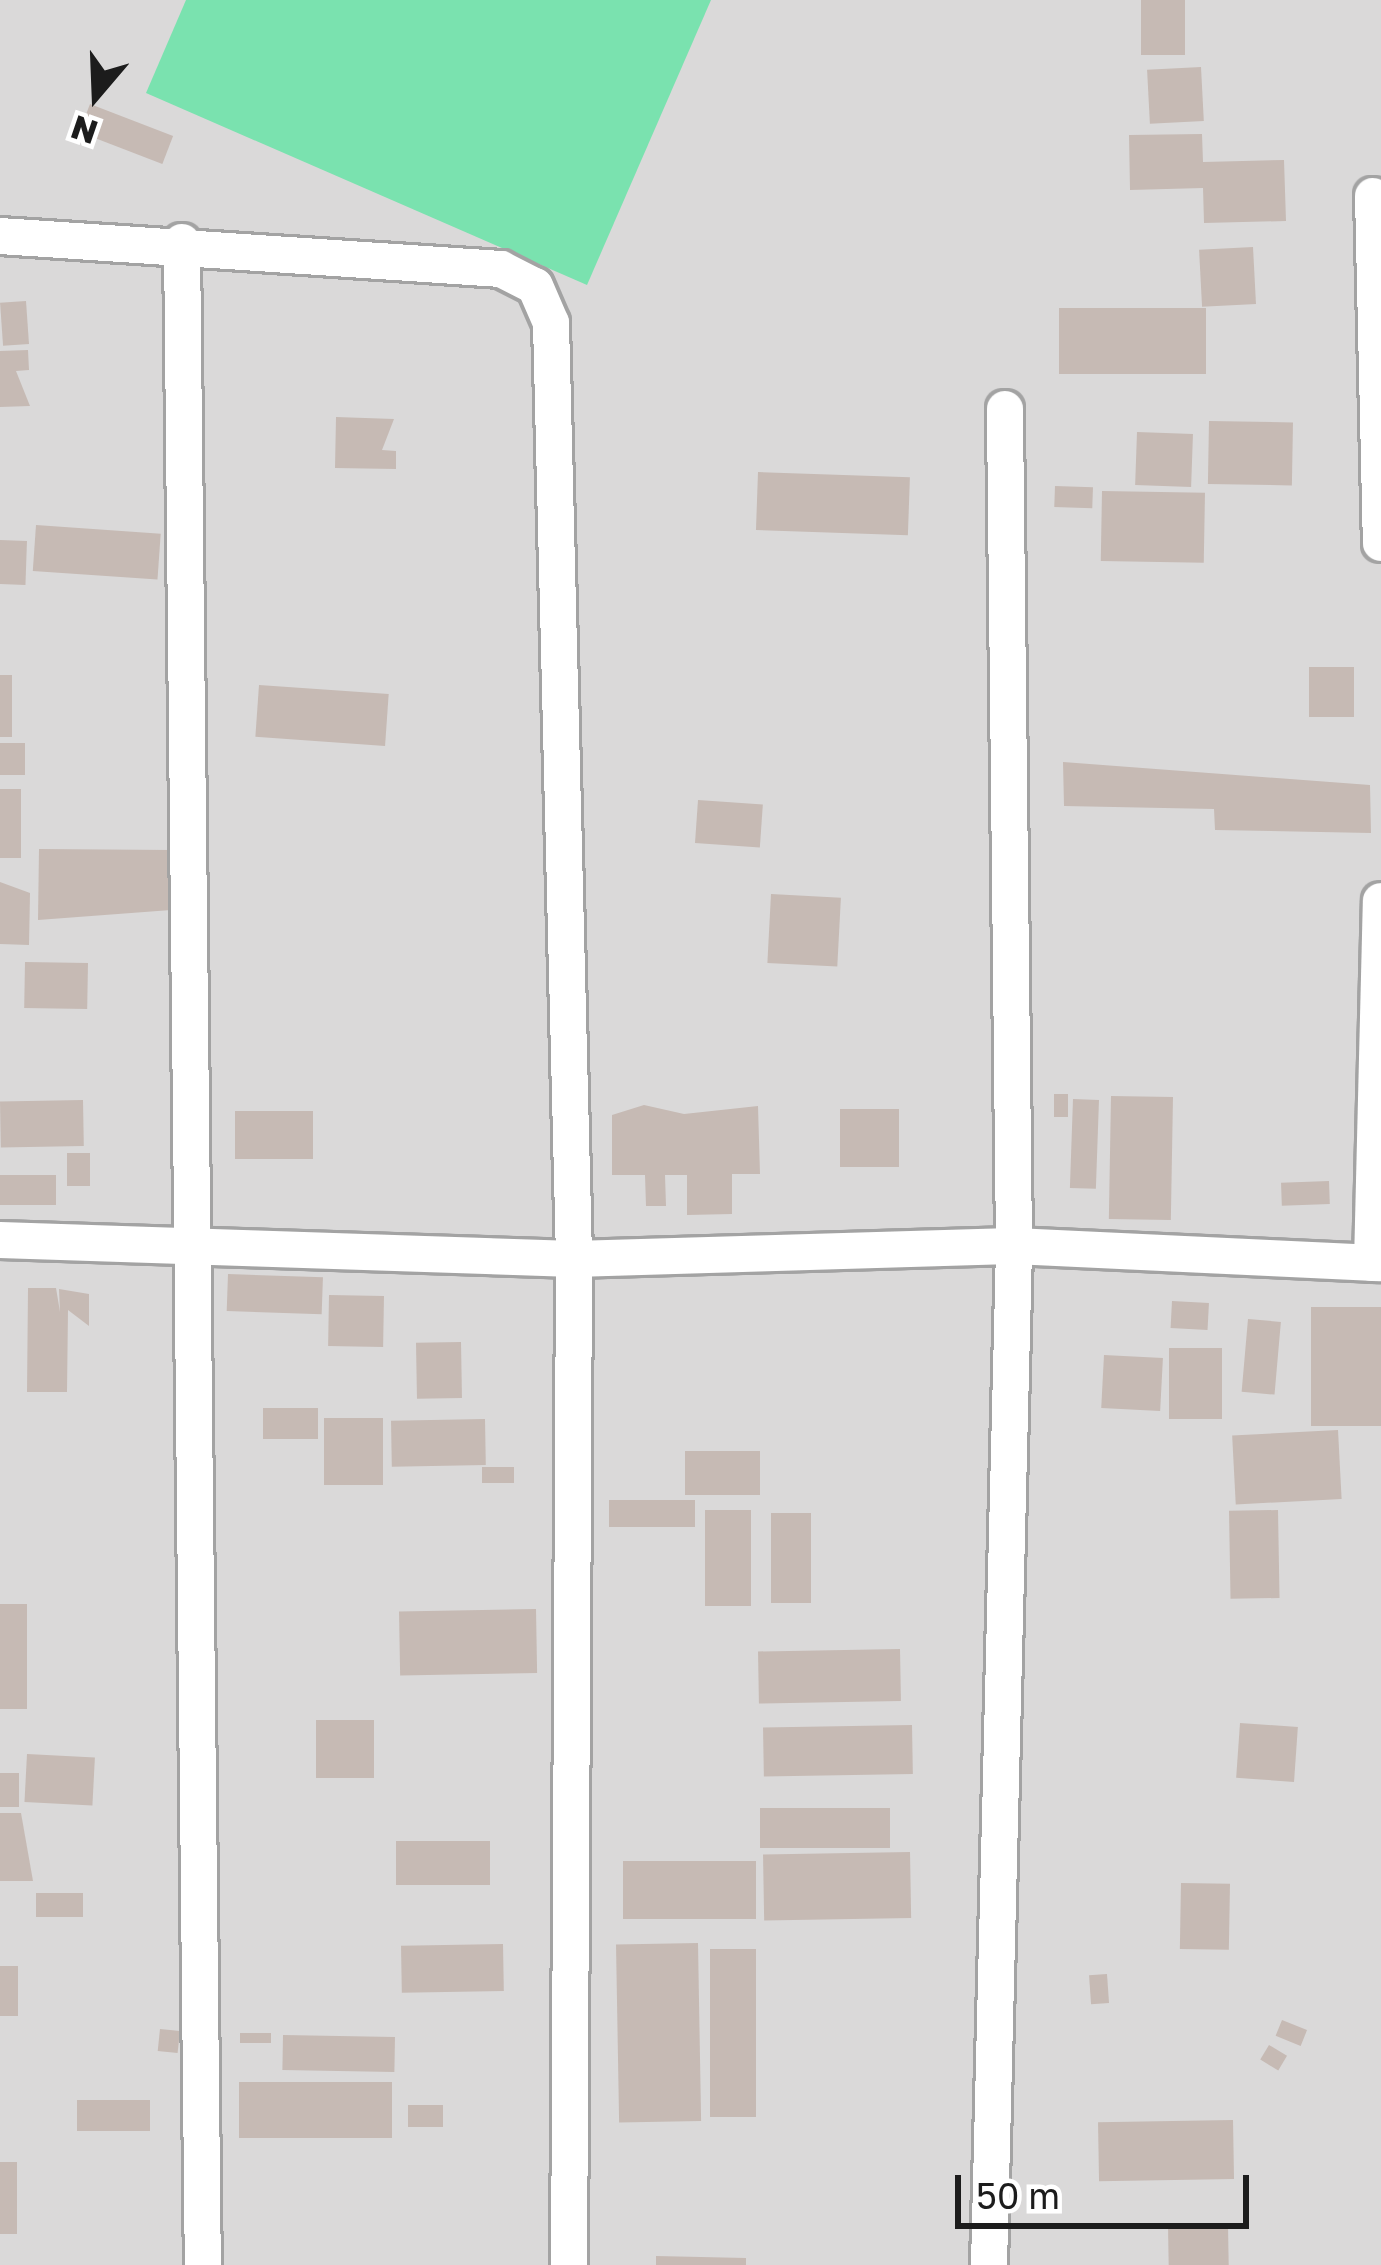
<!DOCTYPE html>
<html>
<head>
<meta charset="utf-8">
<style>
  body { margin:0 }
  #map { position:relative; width:1381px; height:2265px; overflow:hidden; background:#eee8e1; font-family:"Golos Text",sans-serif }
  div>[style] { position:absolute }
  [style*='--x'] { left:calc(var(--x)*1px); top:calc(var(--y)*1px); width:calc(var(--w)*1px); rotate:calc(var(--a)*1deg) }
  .residential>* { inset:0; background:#dad9d9; transform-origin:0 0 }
  .pitch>* { inset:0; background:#7ae2af }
  .building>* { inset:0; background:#c6bab4; transform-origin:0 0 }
  .roads { filter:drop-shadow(3px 0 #a3a3a3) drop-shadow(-3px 0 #a3a3a3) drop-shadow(0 3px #a3a3a3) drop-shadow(0 -3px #a3a3a3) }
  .minor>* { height:36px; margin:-18px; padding:0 18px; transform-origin:18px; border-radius:18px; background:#fff }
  span { translate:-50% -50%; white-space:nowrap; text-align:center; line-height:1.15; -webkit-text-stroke:9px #fff; paint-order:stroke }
  .north { position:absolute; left:36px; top:36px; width:120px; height:120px; -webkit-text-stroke:9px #fff; paint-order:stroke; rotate:199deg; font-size:33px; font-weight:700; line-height:48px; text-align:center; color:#1c1c1c }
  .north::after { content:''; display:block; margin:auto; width:42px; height:54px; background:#1c1c1c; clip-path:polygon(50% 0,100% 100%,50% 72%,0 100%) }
  .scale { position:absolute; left:955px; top:2175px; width:294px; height:54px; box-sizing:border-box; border:6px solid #1c1c1c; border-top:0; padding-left:15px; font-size:36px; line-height:42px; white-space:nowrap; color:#1c1c1c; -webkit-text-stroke:9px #fff; paint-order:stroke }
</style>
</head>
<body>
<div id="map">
  <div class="residential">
    <i style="left:0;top:0;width:1381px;height:2265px"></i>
  </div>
  <div class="pitch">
    <i style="clip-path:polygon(186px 0,711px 0,587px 285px,146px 93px)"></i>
  </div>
  <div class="building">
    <i style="left:1141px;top:0;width:44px;height:55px"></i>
    <i style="left:1201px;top:67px;width:54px;height:54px;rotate:87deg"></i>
    <i style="left:90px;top:104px;width:89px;height:30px;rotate:21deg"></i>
    <i style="clip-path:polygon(1202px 134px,1203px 162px,1284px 160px,1286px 221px,1204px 223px,1203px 188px,1130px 190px,1129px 135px)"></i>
    <i style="left:1253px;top:247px;width:57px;height:54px;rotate:87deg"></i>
    <i style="left:26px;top:301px;width:43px;height:26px;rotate:86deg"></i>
    <i style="left:1059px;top:308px;width:147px;height:66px"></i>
    <i style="clip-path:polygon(28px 350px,29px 370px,16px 371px,30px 406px,0 407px,0 351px)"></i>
    <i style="clip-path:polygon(336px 417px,394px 419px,382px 450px,396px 451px,396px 469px,335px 468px)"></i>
    <i style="left:1209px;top:421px;width:84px;height:63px;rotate:1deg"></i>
    <i style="left:1137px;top:432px;width:56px;height:53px;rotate:2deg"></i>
    <i style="left:758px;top:472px;width:152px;height:58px;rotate:2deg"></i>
    <i style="left:1055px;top:486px;width:38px;height:21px;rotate:2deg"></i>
    <i style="left:1102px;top:491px;width:103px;height:70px;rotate:1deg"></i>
    <i style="left:36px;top:525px;width:125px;height:46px;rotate:4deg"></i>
    <i style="left:0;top:540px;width:27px;height:44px;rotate:2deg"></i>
    <i style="left:1309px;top:667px;width:45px;height:50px"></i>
    <i style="left:0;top:675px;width:12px;height:62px"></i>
    <i style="left:259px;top:685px;width:130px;height:52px;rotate:4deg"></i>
    <i style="left:0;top:743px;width:25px;height:32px"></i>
    <i style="clip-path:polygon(1063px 762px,1370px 785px,1371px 833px,1215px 830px,1214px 809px,1064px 806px)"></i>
    <i style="left:0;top:789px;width:21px;height:69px"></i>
    <i style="left:698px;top:800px;width:65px;height:43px;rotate:4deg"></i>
    <i style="clip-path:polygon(39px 849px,171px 850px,171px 910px,38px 920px)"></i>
    <i style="clip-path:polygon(0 882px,30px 893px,29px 945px,0 944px)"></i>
    <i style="left:771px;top:894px;width:70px;height:69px;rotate:3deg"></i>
    <i style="left:25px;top:962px;width:63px;height:46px;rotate:1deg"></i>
    <i style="left:1054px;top:1094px;width:14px;height:23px"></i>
    <i style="left:1111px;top:1096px;width:62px;height:123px;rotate:1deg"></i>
    <i style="left:1073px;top:1099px;width:26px;height:89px;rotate:2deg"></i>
    <i style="left:83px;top:1100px;width:46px;height:83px;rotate:89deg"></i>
    <i style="clip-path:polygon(644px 1105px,684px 1114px,758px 1106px,760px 1174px,732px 1174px,732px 1214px,687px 1215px,687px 1175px,665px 1175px,666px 1206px,646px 1206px,645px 1175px,612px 1175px,612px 1115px)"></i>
    <i style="left:899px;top:1109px;width:58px;height:59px;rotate:90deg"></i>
    <i style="left:313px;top:1111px;width:48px;height:78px;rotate:90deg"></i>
    <i style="left:67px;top:1153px;width:23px;height:33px"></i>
    <i style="left:56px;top:1175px;width:30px;height:56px;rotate:90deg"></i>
    <i style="left:1329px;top:1181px;width:23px;height:48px;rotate:88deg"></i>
    <i style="left:228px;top:1274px;width:95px;height:37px;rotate:2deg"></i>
    <i style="clip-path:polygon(28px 1288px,56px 1288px,60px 1312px,59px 1289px,89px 1294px,89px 1326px,68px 1310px,67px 1392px,27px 1392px)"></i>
    <i style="left:329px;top:1295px;width:55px;height:51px;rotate:1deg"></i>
    <i style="left:1172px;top:1301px;width:37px;height:27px;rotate:3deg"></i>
    <i style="left:1311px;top:1307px;width:70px;height:119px"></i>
    <i style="left:1248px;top:1319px;width:33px;height:73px;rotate:5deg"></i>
    <i style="left:461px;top:1342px;width:56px;height:45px;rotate:89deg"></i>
    <i style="left:1169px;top:1348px;width:53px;height:71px"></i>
    <i style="left:1104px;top:1355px;width:59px;height:53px;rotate:3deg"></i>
    <i style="left:263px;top:1408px;width:55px;height:31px"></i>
    <i style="left:324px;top:1418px;width:59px;height:67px"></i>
    <i style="left:485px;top:1419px;width:46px;height:94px;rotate:89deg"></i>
    <i style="left:1338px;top:1430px;width:69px;height:106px;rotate:87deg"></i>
    <i style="left:760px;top:1451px;width:44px;height:75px;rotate:90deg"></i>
    <i style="left:514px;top:1467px;width:16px;height:32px;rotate:90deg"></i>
    <i style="left:695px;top:1500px;width:27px;height:86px;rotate:90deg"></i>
    <i style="left:705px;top:1510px;width:46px;height:96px"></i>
    <i style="left:1278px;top:1510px;width:88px;height:49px;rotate:89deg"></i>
    <i style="left:771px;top:1513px;width:40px;height:90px"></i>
    <i style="left:0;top:1604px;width:27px;height:105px"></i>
    <i style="left:536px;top:1609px;width:64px;height:137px;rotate:89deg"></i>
    <i style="left:900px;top:1649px;width:52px;height:142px;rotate:89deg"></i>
    <i style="left:316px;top:1720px;width:58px;height:58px"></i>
    <i style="left:1240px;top:1723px;width:58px;height:55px;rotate:4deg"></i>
    <i style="left:912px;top:1725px;width:49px;height:149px;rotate:89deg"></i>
    <i style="left:27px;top:1754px;width:68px;height:48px;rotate:3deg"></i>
    <i style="left:0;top:1773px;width:19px;height:34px"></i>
    <i style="left:890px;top:1808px;width:40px;height:130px;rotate:90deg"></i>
    <i style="clip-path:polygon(0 1813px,21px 1813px,33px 1881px,0 1881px)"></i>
    <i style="left:490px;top:1841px;width:44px;height:94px;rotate:90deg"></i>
    <i style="left:910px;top:1852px;width:66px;height:147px;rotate:89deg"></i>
    <i style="left:756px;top:1861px;width:58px;height:133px;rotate:90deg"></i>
    <i style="left:1181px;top:1883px;width:49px;height:66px;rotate:1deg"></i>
    <i style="left:36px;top:1893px;width:47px;height:24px"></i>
    <i style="left:698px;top:1943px;width:178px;height:82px;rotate:89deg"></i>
    <i style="left:503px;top:1944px;width:47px;height:102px;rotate:89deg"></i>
    <i style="left:710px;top:1949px;width:46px;height:168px"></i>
    <i style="left:0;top:1966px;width:18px;height:50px"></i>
    <i style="left:1107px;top:1974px;width:29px;height:18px;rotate:86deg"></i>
    <i style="left:1282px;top:2020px;width:27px;height:17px;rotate:22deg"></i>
    <i style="left:160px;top:2029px;width:20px;height:22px;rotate:6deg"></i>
    <i style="left:240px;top:2033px;width:31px;height:10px"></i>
    <i style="left:283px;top:2035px;width:112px;height:35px;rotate:1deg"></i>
    <i style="left:1269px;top:2045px;width:21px;height:17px;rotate:31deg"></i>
    <i style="left:392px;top:2082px;width:56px;height:153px;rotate:90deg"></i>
    <i style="left:77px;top:2100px;width:73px;height:31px"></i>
    <i style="left:443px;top:2105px;width:22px;height:35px;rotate:90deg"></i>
    <i style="left:1233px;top:2120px;width:59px;height:135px;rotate:89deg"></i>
    <i style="left:0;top:2162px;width:17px;height:72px"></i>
    <i style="left:1228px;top:2225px;width:40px;height:60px;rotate:89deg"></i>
    <i style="clip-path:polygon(656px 2256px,746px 2258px,746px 2265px,656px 2265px)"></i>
  </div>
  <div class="roads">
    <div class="minor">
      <i style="--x:1373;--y:196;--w:347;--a:88.7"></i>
      <i style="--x:0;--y:236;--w:502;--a:3.77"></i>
      <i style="--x:501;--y:269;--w:38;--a:27"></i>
      <i style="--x:535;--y:286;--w:40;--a:66.6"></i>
      <i style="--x:551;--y:323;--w:936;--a:88.59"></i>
      <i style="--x:574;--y:1259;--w:1006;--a:90.28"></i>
      <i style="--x:182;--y:242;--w:2023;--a:89.41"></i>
      <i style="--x:0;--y:1240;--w:574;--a:1.9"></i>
      <i style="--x:574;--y:1259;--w:440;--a:-1.7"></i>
      <i style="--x:1014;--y:1246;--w:367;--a:2.7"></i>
      <i style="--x:1372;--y:1263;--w:362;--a:-88.6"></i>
      <i style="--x:989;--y:2265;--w:1019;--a:-88.59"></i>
      <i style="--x:1014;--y:1246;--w:837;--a:-90.62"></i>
    </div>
  </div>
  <div class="north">N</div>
  <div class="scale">50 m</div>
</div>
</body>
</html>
